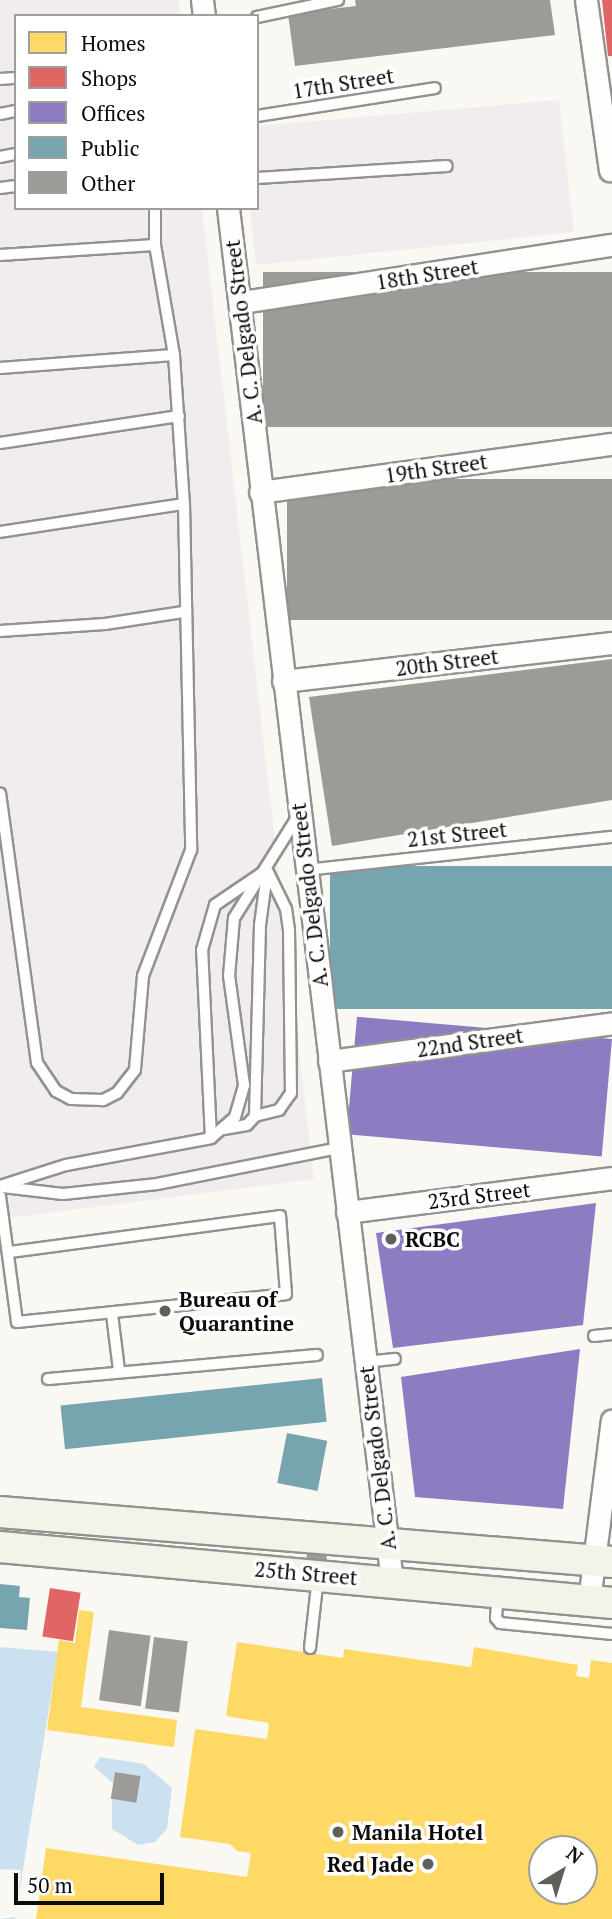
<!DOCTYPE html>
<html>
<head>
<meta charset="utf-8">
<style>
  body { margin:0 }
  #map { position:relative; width:612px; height:1919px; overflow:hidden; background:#faf8f2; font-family:"PT Serif",serif }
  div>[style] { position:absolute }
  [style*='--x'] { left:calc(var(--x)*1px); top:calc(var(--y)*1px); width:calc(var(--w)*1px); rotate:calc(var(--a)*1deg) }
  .industrial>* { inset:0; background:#f1ecee }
  .water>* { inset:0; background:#cce1f0 }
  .pier>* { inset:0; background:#faf8f2 }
  .homes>* { inset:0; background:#ffd966 }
  .shops>* { inset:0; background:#e06666; transform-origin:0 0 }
  .offices>* { inset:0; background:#8e7cc3; transform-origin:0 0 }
  .public>* { inset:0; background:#76a5af; transform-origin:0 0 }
  .building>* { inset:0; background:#9d9b97; transform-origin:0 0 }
  .roads { filter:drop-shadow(2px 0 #939290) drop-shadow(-2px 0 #939290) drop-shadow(0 2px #939290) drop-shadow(0 -2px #939290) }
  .lane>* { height:10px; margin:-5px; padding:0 5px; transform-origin:5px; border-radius:5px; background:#fefefd }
  .street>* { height:21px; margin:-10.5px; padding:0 10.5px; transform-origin:10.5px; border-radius:10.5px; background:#fefefd }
  .secondary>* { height:30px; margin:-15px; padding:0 15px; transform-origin:15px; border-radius:15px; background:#f3f3ea }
  .dots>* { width:19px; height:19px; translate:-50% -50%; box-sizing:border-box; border:4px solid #fff; border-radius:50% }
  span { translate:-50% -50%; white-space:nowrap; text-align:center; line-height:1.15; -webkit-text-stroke:7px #fff; paint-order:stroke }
  .street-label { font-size:21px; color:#0c0c0c }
  .poi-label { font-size:21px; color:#0c0c0c; font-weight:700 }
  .left { translate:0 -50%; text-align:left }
  .right { translate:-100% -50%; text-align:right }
  .legend { position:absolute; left:14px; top:14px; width:245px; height:196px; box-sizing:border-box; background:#fff; border:2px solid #9e9e9e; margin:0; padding:9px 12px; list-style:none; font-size:21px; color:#0c0c0c }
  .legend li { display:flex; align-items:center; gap:14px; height:35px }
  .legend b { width:35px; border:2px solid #9e9e9e }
  .north { position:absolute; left:528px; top:1835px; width:70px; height:70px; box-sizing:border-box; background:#fff; border:2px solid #9e9e9e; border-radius:50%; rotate:38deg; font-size:19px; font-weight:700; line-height:28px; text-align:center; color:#0c0c0c }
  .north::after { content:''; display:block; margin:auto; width:24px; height:32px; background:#5f5f5c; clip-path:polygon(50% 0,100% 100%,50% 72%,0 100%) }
  .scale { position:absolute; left:14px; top:1873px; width:150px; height:32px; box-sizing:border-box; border:4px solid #0c0c0c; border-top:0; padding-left:9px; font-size:21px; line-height:24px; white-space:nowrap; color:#0c0c0c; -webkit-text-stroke:5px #fff; paint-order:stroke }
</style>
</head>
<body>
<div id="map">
  <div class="industrial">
    <i style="clip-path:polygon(0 0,178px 0,180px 16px,16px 16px,16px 208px,202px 208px,314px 1179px,0 1219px)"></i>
    <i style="clip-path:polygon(559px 100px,574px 232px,256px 265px,250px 208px,257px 208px,257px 126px)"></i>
  </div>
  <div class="water">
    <i style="clip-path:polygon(0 1647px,58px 1652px,15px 1919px,0 1919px)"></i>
    <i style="clip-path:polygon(100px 1757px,144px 1764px,172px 1788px,167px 1829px,155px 1842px,138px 1845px,112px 1829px,112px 1799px,137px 1802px,141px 1776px,115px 1772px,113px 1783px,94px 1767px)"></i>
  </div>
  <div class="pier">
    <i style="clip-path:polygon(0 1869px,21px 1870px,16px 1917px,0 1919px)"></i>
  </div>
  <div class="homes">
    <i style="clip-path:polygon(79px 1610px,94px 1612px,81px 1707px,177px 1720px,174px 1747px,47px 1730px,59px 1640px,75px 1643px)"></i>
    <i style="clip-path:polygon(evenodd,237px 1642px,343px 1658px,344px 1649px,471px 1667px,474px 1647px,578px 1665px,576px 1676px,589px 1678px,591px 1660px,612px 1663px,612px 1919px,36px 1919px,46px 1848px,247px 1877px,251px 1853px,237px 1851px,230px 1844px,180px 1837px,195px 1729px,267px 1739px,269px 1723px,226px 1716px,237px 1642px,542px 1849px,584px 1849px,584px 1891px,542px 1891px,542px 1849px)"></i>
  </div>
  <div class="shops">
    <i style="clip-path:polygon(602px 0,612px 0,612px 56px,608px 56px)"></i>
    <i style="left:50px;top:1588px;width:31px;height:49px;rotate:9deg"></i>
  </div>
  <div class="offices">
    <i style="left:612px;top:1039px;width:118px;height:256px;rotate:95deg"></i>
    <i style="clip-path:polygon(596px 1203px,583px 1325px,393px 1348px,376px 1233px)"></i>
    <i style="clip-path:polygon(580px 1349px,563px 1509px,415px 1497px,401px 1377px)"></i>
  </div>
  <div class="public">
    <i style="left:612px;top:866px;width:143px;height:282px;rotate:90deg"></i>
    <i style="left:322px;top:1378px;width:44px;height:263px;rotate:84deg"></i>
    <i style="left:287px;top:1433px;width:41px;height:51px;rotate:11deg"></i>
    <i style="clip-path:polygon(0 1584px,20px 1586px,19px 1597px,30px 1598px,27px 1630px,0 1628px)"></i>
  </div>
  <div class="building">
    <i style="clip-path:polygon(355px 0,550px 0,555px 35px,295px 66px,288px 14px,356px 6px)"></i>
    <i style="left:612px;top:272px;width:155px;height:349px;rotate:90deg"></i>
    <i style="left:612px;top:479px;width:141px;height:325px;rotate:90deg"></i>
    <i style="clip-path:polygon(612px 659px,612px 800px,332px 846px,309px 697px)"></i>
    <i style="left:307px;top:1553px;width:20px;height:9px;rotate:6deg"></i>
    <i style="left:109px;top:1630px;width:42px;height:71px;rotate:8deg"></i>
    <i style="left:154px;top:1637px;width:34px;height:72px;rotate:7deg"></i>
    <i style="left:115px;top:1772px;width:26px;height:27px;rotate:9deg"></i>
  </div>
  <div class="roads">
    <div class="lane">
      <i style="--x:257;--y:17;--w:83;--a:-11.9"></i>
      <i style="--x:0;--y:79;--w:16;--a:-4"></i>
      <i style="--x:0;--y:114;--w:16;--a:-11"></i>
      <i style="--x:257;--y:116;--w:180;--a:-8.9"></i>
      <i style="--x:0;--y:157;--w:16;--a:-11"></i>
      <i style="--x:257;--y:178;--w:190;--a:-3.6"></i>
      <i style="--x:0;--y:188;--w:16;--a:-7"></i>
      <i style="--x:155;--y:245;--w:37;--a:-90"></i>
      <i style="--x:0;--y:255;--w:155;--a:-3.7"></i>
      <i style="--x:155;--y:245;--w:112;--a:80.2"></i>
      <i style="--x:174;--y:355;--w:149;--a:86.2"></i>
      <i style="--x:184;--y:504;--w:346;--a:88.8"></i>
      <i style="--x:191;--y:850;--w:135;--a:110.9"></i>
      <i style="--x:143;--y:976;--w:94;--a:94.9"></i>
      <i style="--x:135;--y:1070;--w:29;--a:128"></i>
      <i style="--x:117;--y:1093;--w:16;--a:153"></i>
      <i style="--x:103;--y:1100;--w:32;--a:-178"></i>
      <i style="--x:71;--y:1099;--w:17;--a:-152"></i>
      <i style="--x:56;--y:1091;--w:34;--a:-124"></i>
      <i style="--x:37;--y:1063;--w:272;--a:-97.8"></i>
      <i style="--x:0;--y:368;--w:174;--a:-4.3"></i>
      <i style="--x:0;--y:443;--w:181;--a:-8.6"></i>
      <i style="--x:0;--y:532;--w:186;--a:-8.7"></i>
      <i style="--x:0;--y:631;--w:105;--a:-3.8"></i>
      <i style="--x:105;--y:624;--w:79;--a:-8.7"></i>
      <i style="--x:306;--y:870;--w:308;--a:-6.2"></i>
      <i style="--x:255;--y:1116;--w:25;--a:-14"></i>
      <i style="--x:279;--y:1110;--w:21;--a:-55"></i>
      <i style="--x:291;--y:1093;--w:163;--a:-90.7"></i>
      <i style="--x:289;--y:930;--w:21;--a:-98"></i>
      <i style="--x:286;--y:909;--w:43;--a:-116"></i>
      <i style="--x:224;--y:1129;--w:23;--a:-10"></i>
      <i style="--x:247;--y:1125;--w:12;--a:-48"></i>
      <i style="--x:255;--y:1116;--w:191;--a:-88.5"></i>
      <i style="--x:260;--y:925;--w:52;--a:-82.3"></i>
      <i style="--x:211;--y:1138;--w:188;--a:-92.7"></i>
      <i style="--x:202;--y:950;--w:47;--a:-73.9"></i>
      <i style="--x:215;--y:905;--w:57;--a:-34.2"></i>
      <i style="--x:0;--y:1186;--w:69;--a:-17.7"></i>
      <i style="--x:66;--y:1165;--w:147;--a:-10.5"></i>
      <i style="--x:211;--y:1138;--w:32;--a:-41"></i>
      <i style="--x:235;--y:1117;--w:33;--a:-74"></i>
      <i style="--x:244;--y:1085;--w:110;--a:-97.8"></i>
      <i style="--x:229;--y:976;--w:58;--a:-85.1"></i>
      <i style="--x:234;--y:918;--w:120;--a:-57.9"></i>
      <i style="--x:3;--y:1187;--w:60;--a:6.7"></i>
      <i style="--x:63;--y:1194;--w:95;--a:-6.1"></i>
      <i style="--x:157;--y:1184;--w:186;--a:-11.2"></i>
      <i style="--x:0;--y:1196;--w:127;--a:82.3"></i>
      <i style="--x:17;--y:1322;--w:270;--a:-5.9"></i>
      <i style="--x:286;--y:1294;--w:78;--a:-94.4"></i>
      <i style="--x:280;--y:1216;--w:273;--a:172.4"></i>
      <i style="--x:112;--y:1314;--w:56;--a:82.9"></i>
      <i style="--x:594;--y:1336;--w:18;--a:-6"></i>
      <i style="--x:365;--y:1362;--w:30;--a:-6"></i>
      <i style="--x:48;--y:1379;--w:270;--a:-5.1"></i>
      <i style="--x:498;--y:1594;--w:24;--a:95"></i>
      <i style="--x:496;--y:1618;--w:6;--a:51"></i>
      <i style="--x:500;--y:1623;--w:113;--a:5.6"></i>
      <i style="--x:310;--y:1648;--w:71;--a:-83.6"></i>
    </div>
    <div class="street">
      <i style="--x:202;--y:0;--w:16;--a:83"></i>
      <i style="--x:586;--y:0;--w:172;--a:82"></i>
      <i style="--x:228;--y:208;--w:1383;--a:83.19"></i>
      <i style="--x:242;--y:302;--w:374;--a:-8.8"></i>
      <i style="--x:260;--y:492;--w:355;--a:-7.8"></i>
      <i style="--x:283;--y:681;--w:331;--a:-6.6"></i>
      <i style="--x:329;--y:1061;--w:286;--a:-7.6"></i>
      <i style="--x:347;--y:1212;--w:267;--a:-7.3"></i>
      <i style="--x:589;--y:1601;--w:182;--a:-82.8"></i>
    </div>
    <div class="secondary">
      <i style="--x:0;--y:1512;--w:614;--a:4.67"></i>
      <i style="--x:0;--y:1547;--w:615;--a:5.23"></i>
    </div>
  </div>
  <div class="dots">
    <i style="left:391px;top:1239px;background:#5f5f5c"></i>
    <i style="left:165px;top:1311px;background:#5f5f5c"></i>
    <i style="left:338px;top:1832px;background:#5f5f5c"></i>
    <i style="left:428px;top:1864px;background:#5f5f5c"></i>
  </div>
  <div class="street-label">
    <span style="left:343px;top:83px;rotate:-9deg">17th Street</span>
    <span style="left:427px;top:274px;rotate:-9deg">18th Street</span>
    <span style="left:243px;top:332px;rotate:-97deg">A. C. Delgado Street</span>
    <span style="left:436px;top:468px;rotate:-8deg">19th Street</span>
    <span style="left:447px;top:662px;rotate:-7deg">20th Street</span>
    <span style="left:457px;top:834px;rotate:-6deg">21st Street</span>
    <span style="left:309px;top:895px;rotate:-97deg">A. C. Delgado Street</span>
    <span style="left:470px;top:1042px;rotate:-8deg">22nd Street</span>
    <span style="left:479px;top:1195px;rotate:-7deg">23rd Street</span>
    <span style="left:377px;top:1458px;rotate:-97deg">A. C. Delgado Street</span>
    <span style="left:306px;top:1573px;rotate:5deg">25th Street</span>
  </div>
  <div class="poi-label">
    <span class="left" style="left:405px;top:1239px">RCBC</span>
    <span class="left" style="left:179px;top:1311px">Bureau of<br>Quarantine</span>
    <span class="left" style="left:352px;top:1832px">Manila Hotel</span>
    <span class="right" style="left:414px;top:1864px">Red Jade</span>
  </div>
  <ul class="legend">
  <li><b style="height:19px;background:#ffd966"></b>Homes</li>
  <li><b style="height:19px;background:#e06666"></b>Shops</li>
  <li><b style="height:19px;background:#8e7cc3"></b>Offices</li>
  <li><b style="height:19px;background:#76a5af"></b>Public</li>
  <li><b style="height:19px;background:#9d9b97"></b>Other</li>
  </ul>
  <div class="north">N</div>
  <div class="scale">50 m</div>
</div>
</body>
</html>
